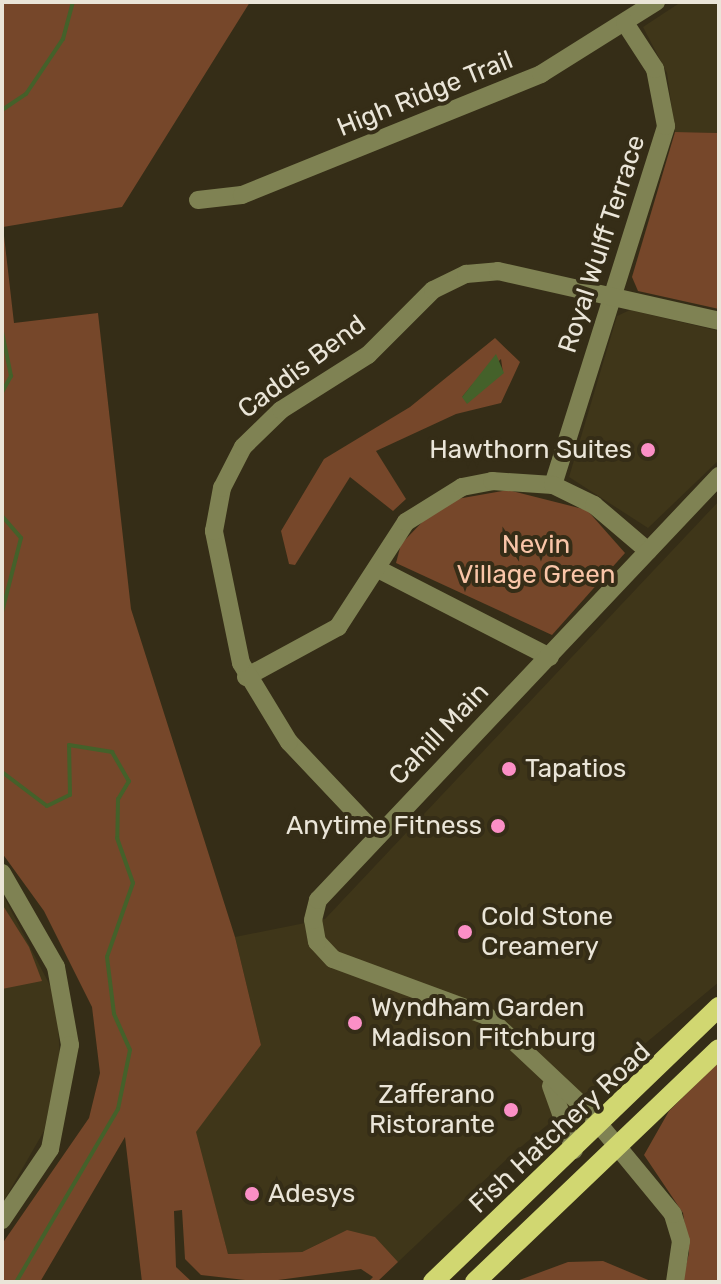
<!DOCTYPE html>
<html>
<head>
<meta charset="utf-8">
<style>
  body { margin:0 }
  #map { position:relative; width:721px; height:1284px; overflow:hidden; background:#352d17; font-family:Rubik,sans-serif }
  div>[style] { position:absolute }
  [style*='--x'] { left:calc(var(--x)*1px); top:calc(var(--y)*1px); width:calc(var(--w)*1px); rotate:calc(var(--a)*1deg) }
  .built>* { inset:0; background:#3f3619 }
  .green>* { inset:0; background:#76472a }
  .water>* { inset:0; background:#44612a }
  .stream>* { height:4px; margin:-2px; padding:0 2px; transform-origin:2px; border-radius:2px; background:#44612a }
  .minor>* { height:18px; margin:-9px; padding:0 9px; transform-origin:9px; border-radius:9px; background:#7f8253 }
  .major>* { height:20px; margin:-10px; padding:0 10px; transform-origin:10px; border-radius:10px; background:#d1d771 }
  .dots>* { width:22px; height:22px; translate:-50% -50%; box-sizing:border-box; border:4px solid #352d17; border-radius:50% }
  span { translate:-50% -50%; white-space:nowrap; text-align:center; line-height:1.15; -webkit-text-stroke:8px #352d17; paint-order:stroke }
  .street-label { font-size:26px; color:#eae5d8 }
  .poi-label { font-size:26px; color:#eae5d8 }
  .right { translate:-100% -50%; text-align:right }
  .left { translate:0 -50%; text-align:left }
  .park-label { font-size:26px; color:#f9c5a8 }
  .frame { position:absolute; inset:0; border:4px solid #eae5d8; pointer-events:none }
</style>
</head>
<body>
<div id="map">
  <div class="built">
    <i style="clip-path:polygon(681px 2px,719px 2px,719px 133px,675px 132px,667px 73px,643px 27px)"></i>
    <i style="clip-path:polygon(630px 310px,719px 331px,719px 460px,648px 528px,569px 477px,617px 316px)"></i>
    <i style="clip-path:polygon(719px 501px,719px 982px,510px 1156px,398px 1262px,347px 1230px,302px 1252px,228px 1254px,195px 1132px,261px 1045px,235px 937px,325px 919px)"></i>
    <i style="clip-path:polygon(2px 893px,56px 997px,60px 1057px,44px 1131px,2px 1204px)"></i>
  </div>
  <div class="green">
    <i style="clip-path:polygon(2px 2px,250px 2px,122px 207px,3px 227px,14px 323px,98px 313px,131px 609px,235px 937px,261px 1045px,196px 1132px,228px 1254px,302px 1252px,347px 1230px,375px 1237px,398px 1262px,377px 1282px,368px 1282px,373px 1277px,361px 1269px,263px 1282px,201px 1275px,185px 1259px,182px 1210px,174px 1211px,176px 1267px,192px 1282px,142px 1282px,125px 1137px,40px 1282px,2px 1282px,2px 1244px,89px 1118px,100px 1073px,92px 1007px,44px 911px,2px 853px)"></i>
    <i style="clip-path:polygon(675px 132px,719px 133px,719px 309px,638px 291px,632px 277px)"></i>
    <i style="clip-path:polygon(evenodd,495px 338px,520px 362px,501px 403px,456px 414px,376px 451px,406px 499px,393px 511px,350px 477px,295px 565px,289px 564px,281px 531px,324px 459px,410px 407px,495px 338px,501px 359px,503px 373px,462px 397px,472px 385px,501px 359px)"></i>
    <i style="clip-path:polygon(508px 490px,587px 510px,625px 553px,552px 635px,396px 563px,401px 544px,430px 514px,457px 499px)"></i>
    <i style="clip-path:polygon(2px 904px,29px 947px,42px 981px,2px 989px)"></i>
    <i style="clip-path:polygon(719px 1062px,719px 1282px,682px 1282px,689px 1253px,683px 1213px,644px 1155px,669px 1111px)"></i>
    <i style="clip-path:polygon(603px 1261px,653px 1282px,514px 1282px,568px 1262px)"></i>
  </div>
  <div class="water">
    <i style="clip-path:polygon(496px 354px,504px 373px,467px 404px,462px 397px)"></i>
  </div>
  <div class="stream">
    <i style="--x:2;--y:110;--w:29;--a:-34"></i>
    <i style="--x:26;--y:94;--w:66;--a:-56.1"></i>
    <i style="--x:63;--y:39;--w:38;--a:-75"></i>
    <i style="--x:2;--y:332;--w:45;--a:78.4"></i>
    <i style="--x:11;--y:376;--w:18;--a:119"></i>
    <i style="--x:2;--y:516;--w:29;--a:49"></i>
    <i style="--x:21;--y:538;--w:76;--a:104.4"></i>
    <i style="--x:2;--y:772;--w:56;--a:37.1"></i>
    <i style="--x:47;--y:806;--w:25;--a:-26"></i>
    <i style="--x:70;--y:795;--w:50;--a:-91.1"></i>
    <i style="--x:69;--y:745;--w:44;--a:9.2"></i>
    <i style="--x:112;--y:752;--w:34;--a:60"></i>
    <i style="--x:129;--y:781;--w:21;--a:121"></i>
    <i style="--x:118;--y:799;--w:39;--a:91"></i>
    <i style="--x:117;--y:838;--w:48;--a:70.4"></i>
    <i style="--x:133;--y:883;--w:78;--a:109.4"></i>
    <i style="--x:107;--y:957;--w:57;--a:83"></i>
    <i style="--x:114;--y:1014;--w:39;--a:66"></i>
    <i style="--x:130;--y:1050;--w:60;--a:101.5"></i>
    <i style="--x:118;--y:1109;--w:201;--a:120.5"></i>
  </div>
  <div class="minor">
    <i style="--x:198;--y:200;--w:44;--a:-6.5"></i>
    <i style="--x:242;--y:195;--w:323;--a:-22"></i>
    <i style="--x:541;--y:74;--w:136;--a:-32.1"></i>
    <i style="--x:553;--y:485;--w:376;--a:-72.5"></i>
    <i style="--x:666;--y:126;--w:58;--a:-100.9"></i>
    <i style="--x:655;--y:69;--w:55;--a:-123.1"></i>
    <i style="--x:378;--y:569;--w:193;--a:27.1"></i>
    <i style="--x:246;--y:677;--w:105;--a:-28.5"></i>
    <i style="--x:338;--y:627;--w:125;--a:-57.1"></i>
    <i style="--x:406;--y:522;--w:66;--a:-32"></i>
    <i style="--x:462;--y:487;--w:31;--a:-11"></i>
    <i style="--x:492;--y:481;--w:61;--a:3.8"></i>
    <i style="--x:553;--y:485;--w:46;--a:26"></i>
    <i style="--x:594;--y:505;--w:71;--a:40.4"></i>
    <i style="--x:378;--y:836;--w:129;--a:-133.4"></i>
    <i style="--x:289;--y:742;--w:92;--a:-121.3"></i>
    <i style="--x:241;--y:663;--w:135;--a:-101.6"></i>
    <i style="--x:214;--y:531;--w:44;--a:-79.5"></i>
    <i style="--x:222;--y:488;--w:46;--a:-62.9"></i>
    <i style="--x:243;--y:447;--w:53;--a:-44.2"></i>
    <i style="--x:281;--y:410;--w:103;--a:-32.3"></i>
    <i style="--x:368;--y:355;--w:92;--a:-45"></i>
    <i style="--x:433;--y:290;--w:37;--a:-26"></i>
    <i style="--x:466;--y:274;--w:32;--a:-5"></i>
    <i style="--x:498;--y:271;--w:227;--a:12.7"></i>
    <i style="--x:2;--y:873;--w:108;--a:60.1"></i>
    <i style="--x:56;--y:967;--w:79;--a:79.8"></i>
    <i style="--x:70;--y:1045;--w:106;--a:100.9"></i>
    <i style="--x:50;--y:1149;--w:86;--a:124.1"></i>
    <i style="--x:551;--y:1086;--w:68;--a:70.2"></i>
    <i style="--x:675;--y:1282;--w:41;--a:-81.7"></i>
    <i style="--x:681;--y:1241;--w:28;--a:-107"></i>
    <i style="--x:673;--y:1214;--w:134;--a:-129.5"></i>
    <i style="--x:588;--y:1111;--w:139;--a:-136.8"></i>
    <i style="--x:487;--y:1016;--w:164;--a:-159.7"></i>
    <i style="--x:333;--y:959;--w:23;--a:-133"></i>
    <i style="--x:317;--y:942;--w:22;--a:-100"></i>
    <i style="--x:313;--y:920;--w:21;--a:-76"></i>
    <i style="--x:318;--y:900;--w:584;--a:-46.6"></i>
  </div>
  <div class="major">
    <i style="--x:433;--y:1282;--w:397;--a:-43.9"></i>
    <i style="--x:475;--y:1282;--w:337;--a:-43.7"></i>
  </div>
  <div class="dots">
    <i style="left:648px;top:450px;background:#fb8fc6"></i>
    <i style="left:509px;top:769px;background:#fb8fc6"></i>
    <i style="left:498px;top:826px;background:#fb8fc6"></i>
    <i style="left:465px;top:932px;background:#fb8fc6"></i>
    <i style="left:355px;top:1023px;background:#fb8fc6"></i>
    <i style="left:511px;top:1110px;background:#fb8fc6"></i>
    <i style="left:252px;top:1194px;background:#fb8fc6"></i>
  </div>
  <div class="street-label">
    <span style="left:425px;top:94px;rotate:-22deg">High Ridge Trail</span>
    <span style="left:602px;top:244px;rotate:-72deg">Royal Wulff Terrace</span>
    <span style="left:302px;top:367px;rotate:-37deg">Caddis Bend</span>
    <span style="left:439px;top:734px;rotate:-46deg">Cahill Main</span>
    <span style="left:560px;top:1128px;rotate:-43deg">Fish Hatchery Road</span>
  </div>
  <div class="poi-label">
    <span class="right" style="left:632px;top:450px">Hawthorn Suites</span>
    <span class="left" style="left:525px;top:769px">Tapatios</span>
    <span class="right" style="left:482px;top:826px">Anytime Fitness</span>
    <span class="left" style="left:481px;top:932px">Cold Stone<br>Creamery</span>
    <span class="left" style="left:371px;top:1023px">Wyndham Garden<br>Madison Fitchburg</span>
    <span class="right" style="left:495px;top:1110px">Zafferano<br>Ristorante</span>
    <span class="left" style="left:268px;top:1194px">Adesys</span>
  </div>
  <div class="park-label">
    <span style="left:536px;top:560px">Nevin<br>Village Green</span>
  </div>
  <div class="frame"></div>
</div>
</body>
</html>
